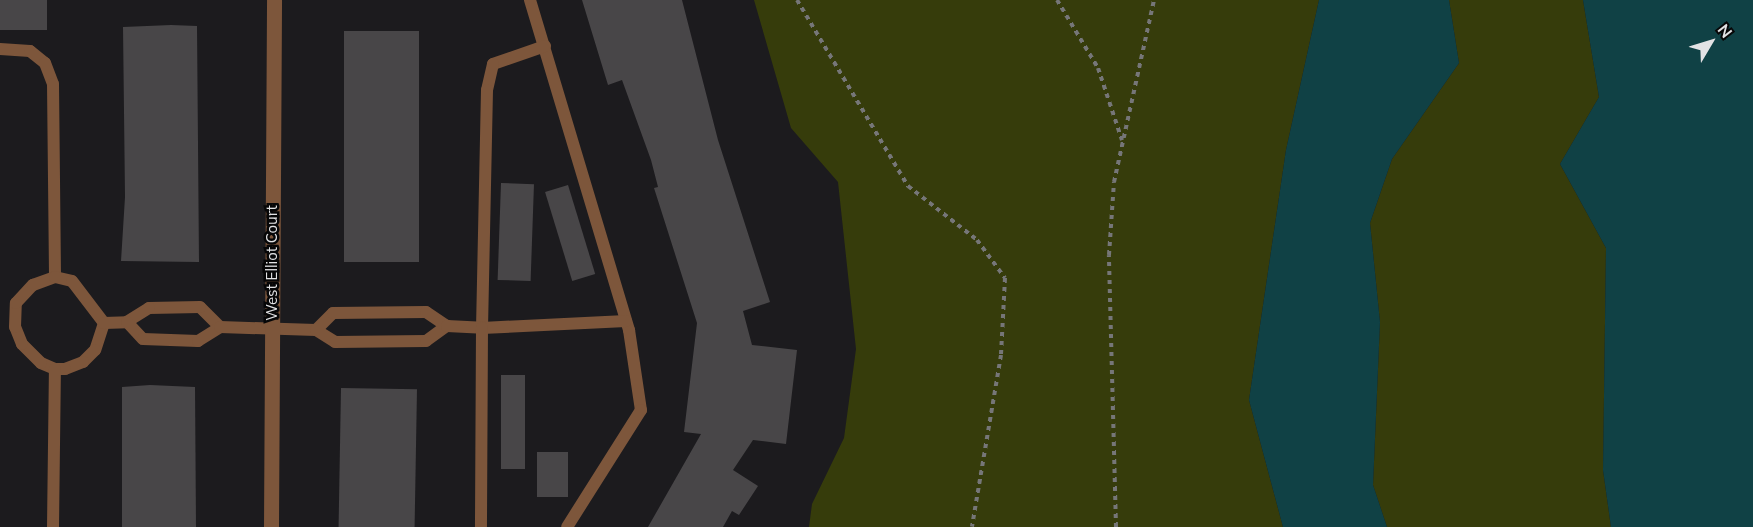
<!DOCTYPE html>
<html>
<head>
<meta charset="utf-8">
<style>
  body { margin:0 }
  #map { position:relative; width:1753px; height:527px; overflow:hidden; background:#1c1b1e; font-family:Mulish,sans-serif }
  div>[style] { position:absolute }
  [style*='--x'] { left:calc(var(--x)*1px); top:calc(var(--y)*1px); width:calc(var(--w)*1px); rotate:calc(var(--a)*1deg) }
  .green>* { inset:0; background:#363c0b }
  .water>* { inset:0; background:#104145 }
  .building>* { inset:0; background:#484648; transform-origin:0 0 }
  .path>* { height:4px; margin-top:-2px; transform-origin:0; background:repeating-linear-gradient(90deg,#767678 0 4.5px,transparent 0 9px) }
  .lane>* { height:12px; margin:-6px; padding:0 6px; transform-origin:6px; border-radius:6px; background:#7d563b }
  .street>* { height:15px; margin:-7.5px; padding:0 7.5px; transform-origin:7.5px; border-radius:7.5px; background:#7d563b }
  span { translate:-50% -50%; white-space:nowrap; text-align:center; line-height:1.15; -webkit-text-stroke:5px #060607; paint-order:stroke }
  .street-label { font-size:15px; color:#e2e2e4 }
  .north { position:absolute; left:1681px; top:12px; width:60px; height:60px; -webkit-text-stroke:4px #060607; paint-order:stroke; rotate:52deg; font-size:16px; font-weight:700; line-height:24px; text-align:center; color:#e2e2e4 }
  .north::after { content:''; display:block; margin:auto; width:21px; height:27px; background:#e2e2e4; clip-path:polygon(50% 0,100% 100%,50% 72%,0 100%) }
</style>
</head>
<body>
<div id="map">
  <div class="green">
    <i style="clip-path:polygon(754px 0,1319px 0,1286px 150px,1249px 400px,1283px 527px,809px 527px,812px 504px,844px 438px,856px 349px,838px 182px,791px 128px)"></i>
    <i style="clip-path:polygon(1449px 0,1583px 0,1599px 97px,1560px 164px,1606px 248px,1603px 470px,1611px 527px,1387px 527px,1373px 485px,1380px 322px,1370px 223px,1392px 159px,1459px 63px)"></i>
  </div>
  <div class="water">
    <i style="clip-path:polygon(1319px 0,1449px 0,1459px 63px,1392px 159px,1370px 223px,1380px 322px,1373px 485px,1387px 527px,1283px 527px,1249px 400px,1286px 150px)"></i>
    <i style="clip-path:polygon(1583px 0,1753px 0,1753px 527px,1611px 527px,1603px 470px,1606px 248px,1560px 164px,1599px 97px)"></i>
  </div>
  <div class="building">
    <i style="left:0;top:0;width:47px;height:30px"></i>
    <i style="clip-path:polygon(582px 0,682px 0,718px 140px,770px 302px,743px 311px,752px 345px,797px 350px,786px 444px,753px 440px,733px 470px,758px 486px,739px 515px,732px 511px,723px 527px,648px 527px,701px 434px,684px 432px,697px 323px,654px 188px,658px 187px,651px 160px,622px 80px,608px 85px)"></i>
    <i style="clip-path:polygon(171px 25px,197px 26px,199px 262px,121px 261px,125px 197px,123px 27px)"></i>
    <i style="left:344px;top:31px;width:75px;height:231px"></i>
    <i style="left:501px;top:183px;width:33px;height:97px;rotate:2deg"></i>
    <i style="left:568px;top:185px;width:93px;height:24px;rotate:73deg"></i>
    <i style="left:501px;top:375px;width:24px;height:94px"></i>
    <i style="clip-path:polygon(150px 385px,195px 387px,196px 527px,122px 527px,122px 387px)"></i>
    <i style="left:341px;top:388px;width:76px;height:139px;rotate:1deg"></i>
    <i style="left:537px;top:452px;width:31px;height:45px"></i>
  </div>
  <div class="path">
    <i style="--x:797;--y:0;--w:217;--a:59.2"></i>
    <i style="--x:908;--y:186;--w:88;--a:38"></i>
    <i style="--x:977;--y:240;--w:47;--a:53.6"></i>
    <i style="--x:1005;--y:278;--w:77;--a:93"></i>
    <i style="--x:1001;--y:355;--w:174;--a:99.6"></i>
    <i style="--x:1057;--y:0;--w:79;--a:58.9"></i>
    <i style="--x:1098;--y:68;--w:76;--a:71.6"></i>
    <i style="--x:1116;--y:527;--w:272;--a:-91.5"></i>
    <i style="--x:1109;--y:255;--w:73;--a:-86.1"></i>
    <i style="--x:1114;--y:182;--w:186;--a:-77.6"></i>
  </div>
  <div class="lane">
    <i style="--x:530;--y:0;--w:345;--a:73.3"></i>
    <i style="--x:629;--y:330;--w:81;--a:81.5"></i>
    <i style="--x:641;--y:410;--w:138;--a:122.3"></i>
    <i style="--x:545;--y:46;--w:55;--a:160.9"></i>
    <i style="--x:493;--y:64;--w:27;--a:103"></i>
    <i style="--x:487;--y:90;--w:238;--a:91.2"></i>
    <i style="--x:482;--y:328;--w:144;--a:-2.8"></i>
    <i style="--x:0;--y:49;--w:30;--a:4"></i>
    <i style="--x:30;--y:51;--w:19;--a:39"></i>
    <i style="--x:45;--y:63;--w:22;--a:69"></i>
    <i style="--x:53;--y:84;--w:193;--a:89.4"></i>
    <i style="--x:104;--y:323;--w:28;--a:108"></i>
    <i style="--x:95;--y:350;--w:17;--a:135"></i>
    <i style="--x:83;--y:362;--w:19;--a:159"></i>
    <i style="--x:65;--y:369;--w:10;--a:180"></i>
    <i style="--x:55;--y:369;--w:15;--a:-157"></i>
    <i style="--x:41;--y:363;--w:27;--a:-135"></i>
    <i style="--x:22;--y:344;--w:18;--a:-112"></i>
    <i style="--x:15;--y:327;--w:24;--a:-88"></i>
    <i style="--x:16;--y:303;--w:25;--a:-47"></i>
    <i style="--x:33;--y:285;--w:23;--a:-20"></i>
    <i style="--x:55;--y:277;--w:17;--a:13"></i>
    <i style="--x:72;--y:281;--w:53;--a:52.7"></i>
    <i style="--x:104;--y:323;--w:23;--a:-2"></i>
    <i style="--x:220;--y:327;--w:28;--a:-135"></i>
    <i style="--x:200;--y:307;--w:51;--a:178.9"></i>
    <i style="--x:149;--y:308;--w:26;--a:148"></i>
    <i style="--x:127;--y:322;--w:23;--a:47"></i>
    <i style="--x:143;--y:339;--w:55;--a:2.1"></i>
    <i style="--x:198;--y:341;--w:26;--a:-32"></i>
    <i style="--x:220;--y:327;--w:96;--a:1.8"></i>
    <i style="--x:316;--y:330;--w:22;--a:32"></i>
    <i style="--x:335;--y:342;--w:91;--a:-0.6"></i>
    <i style="--x:426;--y:341;--w:26;--a:-36"></i>
    <i style="--x:316;--y:330;--w:24;--a:-45"></i>
    <i style="--x:333;--y:313;--w:93;--a:-0.6"></i>
    <i style="--x:426;--y:312;--w:25;--a:34"></i>
    <i style="--x:447;--y:326;--w:35;--a:3"></i>
    <i style="--x:482;--y:328;--w:199;--a:90.3"></i>
    <i style="--x:53;--y:527;--w:158;--a:-89.3"></i>
  </div>
  <div class="street">
    <i style="--x:271;--y:527;--w:527;--a:-89.67"></i>
  </div>
  <div class="street-label">
    <span style="left:272px;top:263px;rotate:-90deg">West Elliot Court</span>
  </div>
  <div class="north">N</div>
</div>
</body>
</html>
